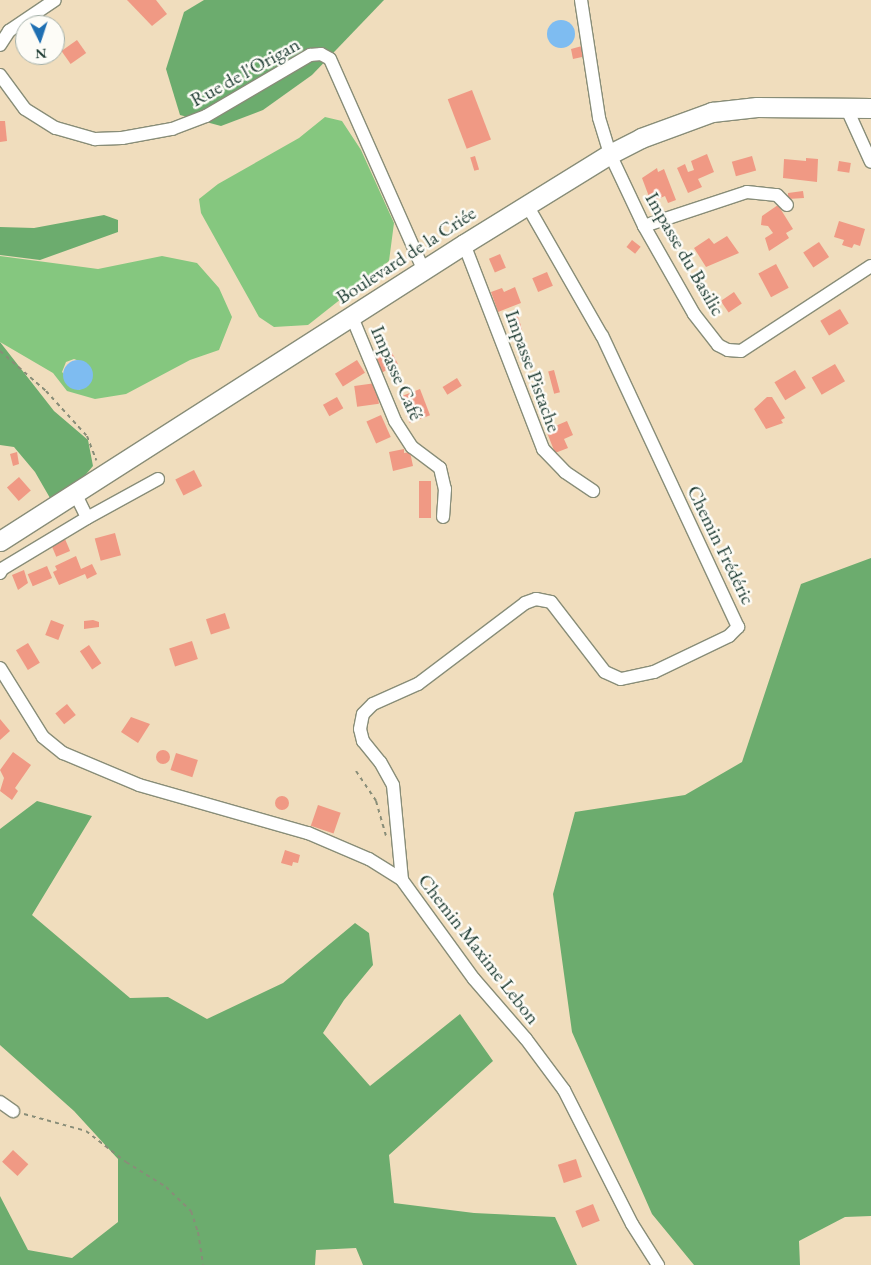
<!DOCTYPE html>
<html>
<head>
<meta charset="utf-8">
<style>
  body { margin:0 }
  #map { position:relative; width:871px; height:1265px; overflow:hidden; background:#f0ddbd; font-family:"EB Garamond",serif }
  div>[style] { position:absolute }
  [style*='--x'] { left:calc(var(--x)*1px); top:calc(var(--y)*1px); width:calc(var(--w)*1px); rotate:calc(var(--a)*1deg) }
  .green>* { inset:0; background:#85c77f }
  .forest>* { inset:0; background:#6cac6e }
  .water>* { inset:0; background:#7ebcf1 }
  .round { border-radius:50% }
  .building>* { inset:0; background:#f09984; transform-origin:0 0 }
  .path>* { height:2px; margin-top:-1px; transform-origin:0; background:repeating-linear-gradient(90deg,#888d78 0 4px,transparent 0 8px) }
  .roads { filter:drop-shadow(1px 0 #888d78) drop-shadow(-1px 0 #888d78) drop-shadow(0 1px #888d78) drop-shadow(0 -1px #888d78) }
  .minor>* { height:12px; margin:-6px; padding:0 6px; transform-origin:6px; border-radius:6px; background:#fff }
  .primary>* { height:19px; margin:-9.5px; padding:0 9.5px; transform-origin:9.5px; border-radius:9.5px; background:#fff }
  span { translate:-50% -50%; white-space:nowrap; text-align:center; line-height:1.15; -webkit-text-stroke:5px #fdfcf7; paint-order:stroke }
  .street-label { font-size:20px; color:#1f3d34 }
  .north { position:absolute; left:15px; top:15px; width:50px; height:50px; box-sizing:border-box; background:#fdfcf7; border:1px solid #a4b0a9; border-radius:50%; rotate:176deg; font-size:14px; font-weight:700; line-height:20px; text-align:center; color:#1f3d34 }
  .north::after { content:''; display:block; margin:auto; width:18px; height:22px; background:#1f6fb2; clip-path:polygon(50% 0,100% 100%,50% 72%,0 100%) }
</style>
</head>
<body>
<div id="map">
  <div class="green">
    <i style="clip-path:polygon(325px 117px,342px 121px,361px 150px,394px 223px,389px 261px,308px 325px,274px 327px,259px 317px,201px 213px,199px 199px,218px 184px,299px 138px)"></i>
    <i style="clip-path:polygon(evenodd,0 256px,98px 269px,162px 256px,197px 263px,219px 288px,232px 317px,219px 350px,190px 360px,126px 394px,95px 399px,67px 391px,53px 373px,0 342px,0 256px,74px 359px,87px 364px,80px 390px,62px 372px,66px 362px,74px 359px)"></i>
  </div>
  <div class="forest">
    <i style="clip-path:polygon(204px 0,384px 0,312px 75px,263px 110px,221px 126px,180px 115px,166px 69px,184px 12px)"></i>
    <i style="clip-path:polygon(104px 215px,118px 220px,118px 232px,40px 260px,0 255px,0 227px,34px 228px)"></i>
    <i style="clip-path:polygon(0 342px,54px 411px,88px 440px,93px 466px,82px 479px,50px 498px,35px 472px,14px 447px,0 445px)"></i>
    <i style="clip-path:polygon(871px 558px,871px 1216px,845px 1217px,799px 1241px,800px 1265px,694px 1265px,652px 1214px,572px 1032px,553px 894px,575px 812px,685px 795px,742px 762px,801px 584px)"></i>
    <i style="clip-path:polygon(37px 801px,92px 816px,32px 915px,130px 998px,168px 997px,207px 1019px,283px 983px,355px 923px,369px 933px,373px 965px,344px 1000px,323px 1033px,370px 1086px,460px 1014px,493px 1061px,389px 1155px,394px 1203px,474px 1213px,555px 1217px,577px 1265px,363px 1265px,356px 1248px,316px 1250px,315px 1265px,0 1265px,0 1196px,28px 1250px,72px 1258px,118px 1222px,118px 1159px,74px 1111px,0 1045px,0 829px)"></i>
  </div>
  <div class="water">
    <i class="round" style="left:547px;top:20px;width:28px;height:28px"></i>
    <i class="round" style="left:63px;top:360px;width:30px;height:30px"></i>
  </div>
  <div class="building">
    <i style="clip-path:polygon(127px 0,156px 0,167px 14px,152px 26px)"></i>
    <i style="left:77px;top:40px;width:16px;height:19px;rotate:55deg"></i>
    <i style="clip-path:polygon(582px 46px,582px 57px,573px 59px,571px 49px)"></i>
    <i style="left:472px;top:90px;width:53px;height:26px;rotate:69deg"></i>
    <i style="clip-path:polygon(0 121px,5px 121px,7px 141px,0 142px)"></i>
    <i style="clip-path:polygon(707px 154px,714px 172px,698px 179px,702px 187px,688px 193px,677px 168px,685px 164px,688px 172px,694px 170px,691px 161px)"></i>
    <i style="left:475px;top:156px;width:14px;height:5px;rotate:73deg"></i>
    <i style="left:752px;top:156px;width:15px;height:21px;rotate:74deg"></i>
    <i style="clip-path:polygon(806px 158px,818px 159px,817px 182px,783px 178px,784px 159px,806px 161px)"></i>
    <i style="left:839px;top:161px;width:12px;height:10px;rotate:9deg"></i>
    <i style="clip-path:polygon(657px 168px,658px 172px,664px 169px,676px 200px,668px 203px,665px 196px,651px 202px,642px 178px)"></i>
    <i style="clip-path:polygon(803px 191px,804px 198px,788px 199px,788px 193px)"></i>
    <i style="clip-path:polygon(778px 205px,793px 229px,786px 233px,789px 238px,769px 251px,765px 238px,773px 233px,768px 226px,761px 225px,762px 216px)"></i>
    <i style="clip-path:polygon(839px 221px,865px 229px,860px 246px,854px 244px,852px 248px,842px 245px,844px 240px,834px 237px)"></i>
    <i style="clip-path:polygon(727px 236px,739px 253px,706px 267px,694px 248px,709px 238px,714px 244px)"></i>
    <i style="left:632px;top:240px;width:11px;height:9px;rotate:38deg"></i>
    <i style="left:819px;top:242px;width:18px;height:19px;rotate:56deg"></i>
    <i style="left:500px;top:254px;width:15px;height:12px;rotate:67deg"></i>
    <i style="left:776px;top:264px;width:27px;height:20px;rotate:62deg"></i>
    <i style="left:547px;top:272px;width:15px;height:16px;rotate:67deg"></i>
    <i style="clip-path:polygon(515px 287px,521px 303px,498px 312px,491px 292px,502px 288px,504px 292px)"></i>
    <i style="left:734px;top:292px;width:14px;height:16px;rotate:56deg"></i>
    <i style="left:840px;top:309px;width:17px;height:23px;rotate:59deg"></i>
    <i style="left:518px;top:316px;width:14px;height:10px;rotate:73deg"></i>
    <i style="left:390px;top:349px;width:17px;height:19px;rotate:62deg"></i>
    <i style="left:357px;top:360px;width:15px;height:26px;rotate:58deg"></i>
    <i style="left:835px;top:364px;width:20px;height:27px;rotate:60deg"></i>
    <i style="left:554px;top:370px;width:23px;height:6px;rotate:75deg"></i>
    <i style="left:795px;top:370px;width:21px;height:24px;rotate:59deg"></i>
    <i style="left:457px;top:378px;width:9px;height:17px;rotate:58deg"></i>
    <i style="left:376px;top:383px;width:21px;height:22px;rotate:82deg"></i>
    <i style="left:420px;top:389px;width:28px;height:22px;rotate:69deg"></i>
    <i style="left:337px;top:397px;width:13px;height:16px;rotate:61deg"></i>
    <i style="clip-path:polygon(767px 397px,772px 397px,785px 418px,781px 420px,783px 423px,766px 429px,754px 409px)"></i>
    <i style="left:381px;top:415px;width:24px;height:16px;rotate:66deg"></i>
    <i style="clip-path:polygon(567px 421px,573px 435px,564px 439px,568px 448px,555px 453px,546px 430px)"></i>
    <i style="clip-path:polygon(404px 449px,404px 453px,410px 452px,413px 466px,393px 471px,389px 452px)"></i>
    <i style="clip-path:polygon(17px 452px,19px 464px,13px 466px,10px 454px)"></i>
    <i style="left:194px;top:470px;width:18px;height:21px;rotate:63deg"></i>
    <i style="left:19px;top:477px;width:18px;height:16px;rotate:49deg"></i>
    <i style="left:419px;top:481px;width:12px;height:37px"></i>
    <i style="left:115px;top:533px;width:23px;height:21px;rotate:75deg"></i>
    <i style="left:65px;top:539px;width:13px;height:15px;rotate:67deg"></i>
    <i style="clip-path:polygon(76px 556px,81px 569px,92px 564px,97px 574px,87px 579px,85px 574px,59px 585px,53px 572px,57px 570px,55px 566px)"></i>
    <i style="left:47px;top:566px;width:13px;height:21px;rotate:67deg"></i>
    <i style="clip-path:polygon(24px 570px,28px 583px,18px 590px,12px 575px)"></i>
    <i style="left:225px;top:613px;width:16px;height:20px;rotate:72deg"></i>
    <i style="left:51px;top:620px;width:14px;height:16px;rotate:21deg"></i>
    <i style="clip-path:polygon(93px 620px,99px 622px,99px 627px,84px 629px,84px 621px)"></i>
    <i style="left:192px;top:641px;width:19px;height:24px;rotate:72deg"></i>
    <i style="left:28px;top:643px;width:23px;height:14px;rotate:59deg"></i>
    <i style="left:89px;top:645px;width:22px;height:11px;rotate:56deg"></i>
    <i style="left:67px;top:704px;width:14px;height:15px;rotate:51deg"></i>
    <i style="clip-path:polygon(131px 717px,150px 724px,138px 743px,121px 732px)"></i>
    <i style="clip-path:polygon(0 719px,10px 731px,0 740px)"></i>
    <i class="round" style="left:156px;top:750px;width:14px;height:14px"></i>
    <i style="clip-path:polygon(13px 752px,31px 765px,15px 788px,18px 791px,12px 800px,0 791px,4px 778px,0 770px)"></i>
    <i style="left:176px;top:753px;width:23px;height:18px;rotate:18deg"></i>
    <i class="round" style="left:275px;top:796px;width:14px;height:14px"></i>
    <i style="left:318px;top:805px;width:24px;height:22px;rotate:19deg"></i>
    <i style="clip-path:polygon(285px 850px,300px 855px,298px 863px,293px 862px,292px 866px,281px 863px)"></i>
    <i style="left:13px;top:1150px;width:21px;height:16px;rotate:43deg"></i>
    <i style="left:576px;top:1159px;width:19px;height:19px;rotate:72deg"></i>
    <i style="left:593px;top:1204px;width:18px;height:19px;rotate:68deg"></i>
  </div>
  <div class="path">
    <i style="--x:0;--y:351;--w:61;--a:41"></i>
    <i style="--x:46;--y:391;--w:61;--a:47.7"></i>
    <i style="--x:87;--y:436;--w:26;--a:69"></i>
    <i style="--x:356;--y:771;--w:36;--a:56"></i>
    <i style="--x:376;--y:801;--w:36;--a:74"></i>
    <i style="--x:24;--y:1114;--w:64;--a:15.3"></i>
    <i style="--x:86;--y:1131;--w:51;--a:37.8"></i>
    <i style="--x:126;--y:1162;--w:47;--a:32"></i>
    <i style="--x:166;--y:1187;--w:35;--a:44"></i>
    <i style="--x:191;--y:1211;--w:22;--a:72"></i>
    <i style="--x:198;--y:1232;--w:33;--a:81"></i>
  </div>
  <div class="roads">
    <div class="minor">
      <i style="--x:581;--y:0;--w:119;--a:81.3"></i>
      <i style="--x:599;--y:118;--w:38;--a:73"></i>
      <i style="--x:610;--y:154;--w:80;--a:64.7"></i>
      <i style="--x:644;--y:226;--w:101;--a:60.4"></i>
      <i style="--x:694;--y:314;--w:39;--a:52"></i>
      <i style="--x:718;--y:345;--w:11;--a:27"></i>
      <i style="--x:728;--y:350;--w:13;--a:4"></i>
      <i style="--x:741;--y:351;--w:155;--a:-33.2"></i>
      <i style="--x:0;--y:45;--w:17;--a:-57"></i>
      <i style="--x:9;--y:31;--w:55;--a:-34"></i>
      <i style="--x:0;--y:75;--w:42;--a:53.7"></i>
      <i style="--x:25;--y:109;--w:36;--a:32"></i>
      <i style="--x:56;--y:128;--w:41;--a:15.8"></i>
      <i style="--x:95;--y:139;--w:27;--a:-2"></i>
      <i style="--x:122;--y:138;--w:51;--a:-10.2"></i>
      <i style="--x:172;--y:129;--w:36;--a:-21"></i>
      <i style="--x:206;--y:116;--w:121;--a:-30.4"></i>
      <i style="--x:310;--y:55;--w:11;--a:-5"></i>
      <i style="--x:321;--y:54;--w:10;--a:29"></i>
      <i style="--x:330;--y:59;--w:232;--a:66.1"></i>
      <i style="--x:846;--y:107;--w:60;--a:65.6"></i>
      <i style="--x:644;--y:226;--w:108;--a:-18.3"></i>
      <i style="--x:747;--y:192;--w:30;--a:6"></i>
      <i style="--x:777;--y:195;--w:14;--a:45"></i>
      <i style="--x:464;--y:244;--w:220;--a:68.9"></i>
      <i style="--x:543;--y:449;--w:32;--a:46"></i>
      <i style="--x:565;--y:472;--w:34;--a:34"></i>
      <i style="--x:352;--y:317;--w:113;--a:67.5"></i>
      <i style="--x:395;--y:421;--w:31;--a:57"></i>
      <i style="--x:412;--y:447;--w:35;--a:37"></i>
      <i style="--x:440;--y:468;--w:22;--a:77"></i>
      <i style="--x:445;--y:489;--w:28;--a:94"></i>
      <i style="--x:76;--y:495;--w:25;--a:64"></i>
      <i style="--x:0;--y:573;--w:4;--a:-63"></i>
      <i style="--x:2;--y:569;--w:99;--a:-31"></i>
      <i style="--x:87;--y:518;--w:81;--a:-28.8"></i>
      <i style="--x:0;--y:668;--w:81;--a:58.1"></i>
      <i style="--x:43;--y:737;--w:26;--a:39"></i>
      <i style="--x:63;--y:753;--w:82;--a:22.8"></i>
      <i style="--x:139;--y:785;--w:176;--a:15.9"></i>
      <i style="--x:308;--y:833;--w:66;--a:23.1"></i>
      <i style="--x:369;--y:859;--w:39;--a:32"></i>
      <i style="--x:402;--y:880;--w:122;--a:54"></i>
      <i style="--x:474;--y:979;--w:79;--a:49.1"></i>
      <i style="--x:526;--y:1039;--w:64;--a:53.3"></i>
      <i style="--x:564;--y:1090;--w:150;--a:63.1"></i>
      <i style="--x:632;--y:1224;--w:49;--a:57.6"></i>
      <i style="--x:402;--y:880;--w:95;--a:-95.4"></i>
      <i style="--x:393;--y:785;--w:26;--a:-119"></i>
      <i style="--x:380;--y:762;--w:27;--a:-129"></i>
      <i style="--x:363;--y:741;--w:12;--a:-104"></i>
      <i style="--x:360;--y:729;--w:15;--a:-79"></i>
      <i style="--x:363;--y:714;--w:14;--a:-45"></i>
      <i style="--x:373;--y:704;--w:49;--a:-24"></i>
      <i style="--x:418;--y:684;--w:134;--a:-37.1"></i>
      <i style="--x:525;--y:603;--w:12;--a:-20"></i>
      <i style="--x:536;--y:599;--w:15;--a:11"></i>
      <i style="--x:551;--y:602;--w:88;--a:52.4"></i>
      <i style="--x:605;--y:672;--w:17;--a:24"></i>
      <i style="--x:621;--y:679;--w:34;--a:-12"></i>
      <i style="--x:654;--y:672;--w:83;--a:-25.6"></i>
      <i style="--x:729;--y:636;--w:13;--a:-45"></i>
      <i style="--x:738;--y:627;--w:321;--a:-115"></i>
      <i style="--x:602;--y:336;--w:151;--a:-119.8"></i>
      <i style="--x:0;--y:1102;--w:16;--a:35"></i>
    </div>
    <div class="primary">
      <i style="--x:0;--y:541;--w:551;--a:-32.62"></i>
      <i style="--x:464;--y:244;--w:172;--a:-31.7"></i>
      <i style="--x:610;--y:154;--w:35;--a:-27"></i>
      <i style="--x:641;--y:138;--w:76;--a:-20.1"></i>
      <i style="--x:712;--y:112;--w:45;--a:-6.3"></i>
      <i style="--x:757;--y:107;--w:114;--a:0.5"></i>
    </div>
  </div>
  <div class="street-label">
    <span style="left:245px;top:72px;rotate:-29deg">Rue de l'Origan</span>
    <span style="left:685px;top:254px;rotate:60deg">Impasse du Basilic</span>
    <span style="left:406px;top:255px;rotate:-33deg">Boulevard de la Criée</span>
    <span style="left:533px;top:371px;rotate:70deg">Impasse Pistache</span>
    <span style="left:397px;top:373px;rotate:66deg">Impasse Café</span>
    <span style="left:721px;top:545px;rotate:64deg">Chemin Frédéric</span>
    <span style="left:479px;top:949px;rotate:52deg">Chemin Maxime Lebon</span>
  </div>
  <div class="north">N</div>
</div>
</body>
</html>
